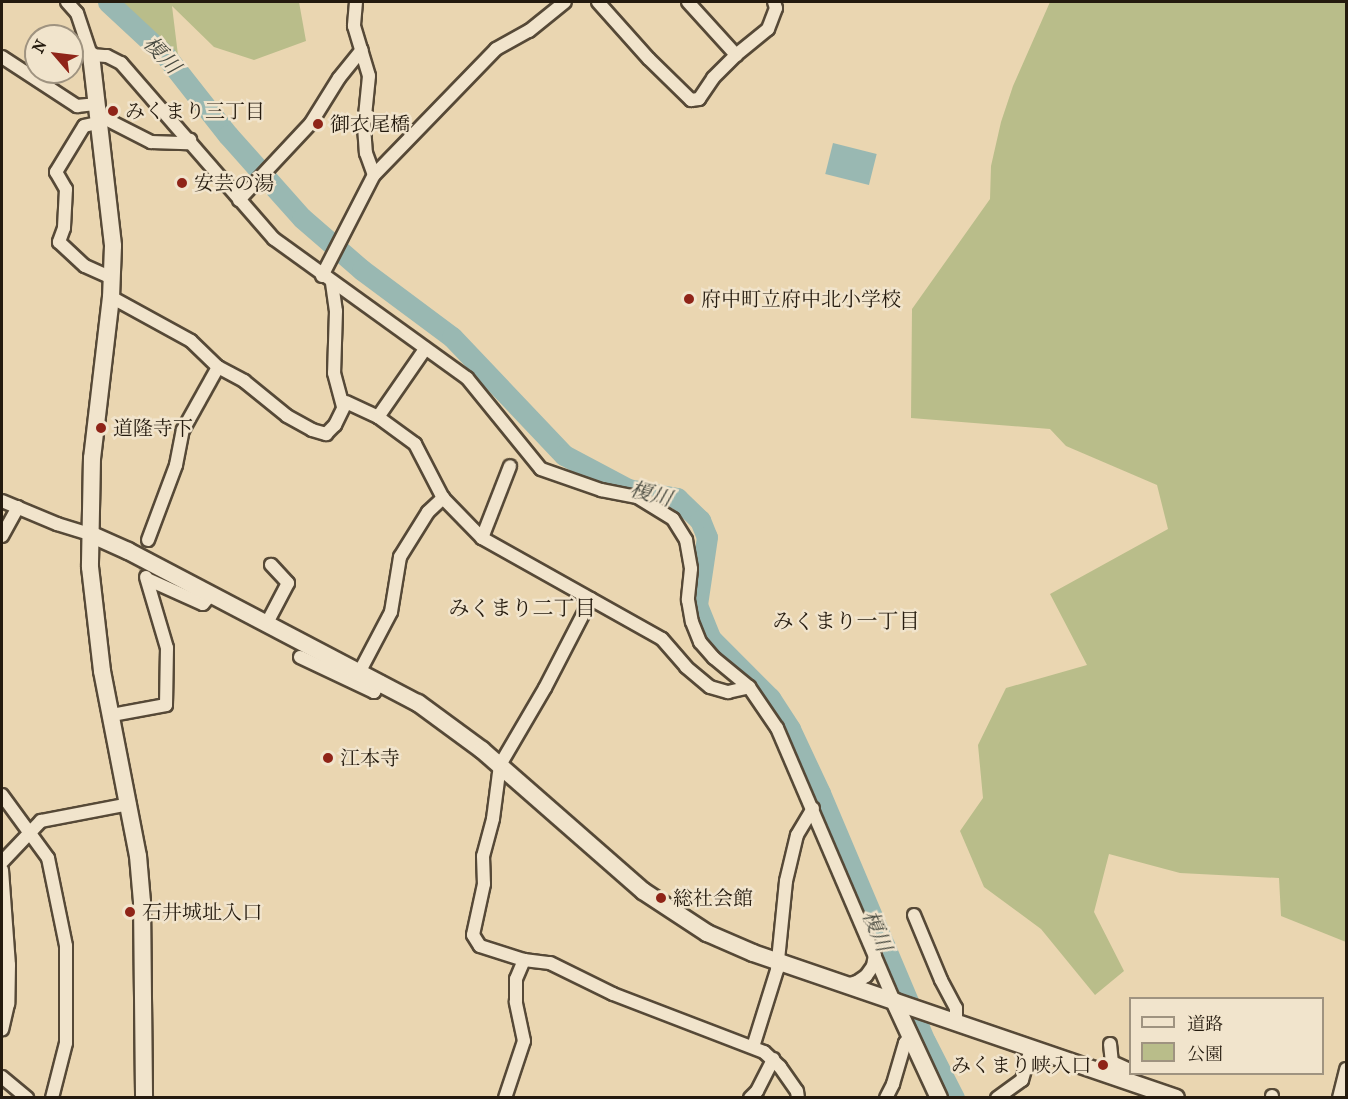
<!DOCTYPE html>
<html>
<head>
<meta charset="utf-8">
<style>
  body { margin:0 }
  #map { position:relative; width:1348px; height:1099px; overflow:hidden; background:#ead6b1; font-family:"IM FELL French Canon","Noto Serif JP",serif }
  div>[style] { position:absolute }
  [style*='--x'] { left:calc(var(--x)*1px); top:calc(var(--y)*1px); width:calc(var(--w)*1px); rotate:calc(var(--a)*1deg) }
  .green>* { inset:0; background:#b9bd8a }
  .water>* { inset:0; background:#99b8b2; transform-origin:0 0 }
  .river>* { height:21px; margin:-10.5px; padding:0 10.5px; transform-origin:10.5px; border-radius:10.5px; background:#99b8b2 }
  .street-tunnel>* { height:12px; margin-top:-6px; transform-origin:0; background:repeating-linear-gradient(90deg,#c2b090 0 12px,transparent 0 18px) }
  .roads { filter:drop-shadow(2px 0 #564937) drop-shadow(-2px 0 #564937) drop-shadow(0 2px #564937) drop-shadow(0 -2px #564937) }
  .street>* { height:12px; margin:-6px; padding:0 6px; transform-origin:6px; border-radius:6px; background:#f1e4cc }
  .secondary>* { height:16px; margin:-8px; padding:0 8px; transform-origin:8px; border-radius:8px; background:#f1e4cc }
  .dots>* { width:16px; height:16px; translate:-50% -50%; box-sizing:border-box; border:3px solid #f1e4cc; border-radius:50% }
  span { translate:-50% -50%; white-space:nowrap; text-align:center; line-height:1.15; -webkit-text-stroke:5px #f1e4cc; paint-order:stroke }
  .poi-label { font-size:20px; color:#241a0e }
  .left { translate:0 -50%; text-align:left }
  .right { translate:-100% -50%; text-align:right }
  .water-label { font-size:21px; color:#47493f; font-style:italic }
  .neighbourhood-label { font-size:21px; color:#241a0e }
  .frame { position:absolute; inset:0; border:3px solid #241a0e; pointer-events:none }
  .legend { position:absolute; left:1129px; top:997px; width:195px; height:78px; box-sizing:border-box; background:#f1e4cc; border:2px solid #9f9380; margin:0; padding:8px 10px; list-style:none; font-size:18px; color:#241a0e }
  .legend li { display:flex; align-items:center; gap:12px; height:30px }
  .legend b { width:30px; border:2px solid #9f9380 }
  .north { position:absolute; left:24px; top:24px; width:60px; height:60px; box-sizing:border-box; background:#f1e4cc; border:2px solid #9f9380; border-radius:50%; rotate:298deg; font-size:16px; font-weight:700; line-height:24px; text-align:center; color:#241a0e }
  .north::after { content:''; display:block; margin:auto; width:21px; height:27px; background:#8f2418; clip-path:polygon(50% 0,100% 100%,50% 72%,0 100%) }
</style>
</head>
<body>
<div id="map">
  <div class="green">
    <i style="clip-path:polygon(110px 2px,299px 2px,306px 41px,254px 60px,214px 47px,172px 6px,182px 88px)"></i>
    <i style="clip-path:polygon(1050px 2px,1346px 2px,1346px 942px,1281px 916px,1279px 878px,1180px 873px,1109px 854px,1094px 912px,1124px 971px,1095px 995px,1041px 929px,984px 887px,960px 831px,983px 798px,978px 745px,1006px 688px,1087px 665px,1050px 594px,1168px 529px,1157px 485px,1066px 446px,1050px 429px,911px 418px,912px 309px,990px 199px,991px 166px,1001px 122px,1013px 86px)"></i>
  </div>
  <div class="water">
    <i style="left:833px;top:143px;width:45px;height:32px;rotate:14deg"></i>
  </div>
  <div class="river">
    <i style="--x:108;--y:2;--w:78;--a:42.9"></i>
    <i style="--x:165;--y:55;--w:102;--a:51.8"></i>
    <i style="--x:228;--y:135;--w:111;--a:48.3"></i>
    <i style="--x:302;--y:218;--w:79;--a:40.9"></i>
    <i style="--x:362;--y:270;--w:112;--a:36.7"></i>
    <i style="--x:452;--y:337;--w:163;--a:46.5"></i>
    <i style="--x:564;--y:455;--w:72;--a:28"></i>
    <i style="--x:628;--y:489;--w:50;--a:10.4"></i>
    <i style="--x:677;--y:498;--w:32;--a:44"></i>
    <i style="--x:700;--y:520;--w:18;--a:68"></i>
    <i style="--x:707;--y:537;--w:69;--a:98.4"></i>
    <i style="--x:697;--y:605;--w:35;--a:68"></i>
    <i style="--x:710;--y:638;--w:85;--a:45"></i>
    <i style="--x:770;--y:698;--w:37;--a:57"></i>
    <i style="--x:790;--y:729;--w:71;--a:64.9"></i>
    <i style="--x:820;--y:793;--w:269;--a:67.1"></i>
    <i style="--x:925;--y:1041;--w:64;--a:63"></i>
  </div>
  <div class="street-tunnel">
    <i style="--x:146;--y:577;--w:12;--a:-99"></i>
    <i style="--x:144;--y:565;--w:25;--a:-81"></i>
  </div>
  <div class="roads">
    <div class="street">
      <i style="--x:67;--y:2;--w:15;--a:48"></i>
      <i style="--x:77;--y:13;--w:44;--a:71.6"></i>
      <i style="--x:91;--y:55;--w:16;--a:4"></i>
      <i style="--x:107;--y:56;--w:16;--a:27"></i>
      <i style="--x:121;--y:63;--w:233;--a:49"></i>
      <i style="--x:274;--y:239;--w:238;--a:35.8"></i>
      <i style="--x:467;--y:378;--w:117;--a:50.9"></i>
      <i style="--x:541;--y:469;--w:64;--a:19.3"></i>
      <i style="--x:601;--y:490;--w:37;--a:11"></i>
      <i style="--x:637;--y:497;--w:42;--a:31.4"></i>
      <i style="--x:673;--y:519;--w:25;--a:58"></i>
      <i style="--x:686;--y:540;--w:29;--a:80"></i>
      <i style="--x:691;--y:569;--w:31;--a:96"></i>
      <i style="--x:688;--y:600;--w:22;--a:80"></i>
      <i style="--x:692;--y:622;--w:22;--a:68"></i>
      <i style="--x:700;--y:642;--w:21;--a:49"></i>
      <i style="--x:714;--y:658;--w:45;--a:39.6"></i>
      <i style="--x:749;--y:687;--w:50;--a:55.7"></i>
      <i style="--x:777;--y:728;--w:297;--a:66.8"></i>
      <i style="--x:356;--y:2;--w:24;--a:95"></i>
      <i style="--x:354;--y:26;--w:52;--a:73.3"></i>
      <i style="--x:369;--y:76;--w:50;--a:95.7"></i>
      <i style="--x:364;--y:126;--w:27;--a:86"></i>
      <i style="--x:366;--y:153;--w:23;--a:70"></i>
      <i style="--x:598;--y:2;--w:76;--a:48.2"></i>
      <i style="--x:649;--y:59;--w:59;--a:44.3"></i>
      <i style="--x:691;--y:100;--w:8;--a:-7"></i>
      <i style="--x:699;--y:99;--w:25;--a:-56"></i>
      <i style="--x:713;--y:78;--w:33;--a:-45"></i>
      <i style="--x:736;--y:55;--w:41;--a:-39.1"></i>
      <i style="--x:768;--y:29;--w:22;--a:-69"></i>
      <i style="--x:776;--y:8;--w:6;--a:-108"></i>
      <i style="--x:688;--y:2;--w:72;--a:47.8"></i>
      <i style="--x:2;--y:57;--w:90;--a:33.2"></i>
      <i style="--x:77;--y:106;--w:18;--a:-6"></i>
      <i style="--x:96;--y:114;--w:62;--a:27"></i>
      <i style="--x:151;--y:142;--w:37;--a:2"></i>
      <i style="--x:188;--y:143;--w:4;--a:-56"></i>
      <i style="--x:97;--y:123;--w:13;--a:167"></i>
      <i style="--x:84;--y:126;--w:54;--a:121.3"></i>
      <i style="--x:56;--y:172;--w:20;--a:60"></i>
      <i style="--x:66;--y:189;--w:39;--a:93"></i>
      <i style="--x:64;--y:228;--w:15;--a:110"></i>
      <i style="--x:59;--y:242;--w:35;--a:43"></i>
      <i style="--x:85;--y:266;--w:30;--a:24"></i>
      <i style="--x:239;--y:200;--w:105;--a:-46.9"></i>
      <i style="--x:311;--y:123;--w:53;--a:-58.1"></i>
      <i style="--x:339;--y:78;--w:36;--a:-51"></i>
      <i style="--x:322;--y:276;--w:114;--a:-62.8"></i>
      <i style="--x:374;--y:175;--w:175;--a:-45.9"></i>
      <i style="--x:496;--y:49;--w:38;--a:-29"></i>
      <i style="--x:529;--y:31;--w:46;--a:-38.9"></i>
      <i style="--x:332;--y:283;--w:28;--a:82"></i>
      <i style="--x:336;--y:311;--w:62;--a:91.8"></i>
      <i style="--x:334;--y:373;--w:34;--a:75"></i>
      <i style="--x:111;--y:297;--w:91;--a:28.8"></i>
      <i style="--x:191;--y:341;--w:37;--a:44"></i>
      <i style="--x:218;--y:367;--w:30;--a:28"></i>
      <i style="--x:244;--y:381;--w:55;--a:39.1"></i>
      <i style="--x:287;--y:416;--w:29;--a:29"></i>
      <i style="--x:312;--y:430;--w:15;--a:16"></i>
      <i style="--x:326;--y:434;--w:13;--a:-45"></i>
      <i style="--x:335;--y:425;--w:25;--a:-64"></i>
      <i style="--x:346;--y:402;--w:35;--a:25"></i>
      <i style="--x:378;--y:417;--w:46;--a:36.1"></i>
      <i style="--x:415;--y:444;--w:61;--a:62.6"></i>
      <i style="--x:443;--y:498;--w:56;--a:45.7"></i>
      <i style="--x:482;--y:538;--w:206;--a:29.3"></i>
      <i style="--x:662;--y:639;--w:37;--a:49"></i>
      <i style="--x:686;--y:667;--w:31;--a:40"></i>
      <i style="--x:710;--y:687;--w:19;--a:16"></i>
      <i style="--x:728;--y:692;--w:22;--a:-13"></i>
      <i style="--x:378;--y:417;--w:83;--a:-55.3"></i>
      <i style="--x:2;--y:501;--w:60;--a:22.7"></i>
      <i style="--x:57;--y:524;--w:34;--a:17"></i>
      <i style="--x:2;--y:536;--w:33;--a:-61"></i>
      <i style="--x:482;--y:538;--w:77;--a:-68.7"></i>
      <i style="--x:148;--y:540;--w:80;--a:-69.5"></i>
      <i style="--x:176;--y:465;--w:36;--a:-79"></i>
      <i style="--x:183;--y:430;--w:72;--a:-60.9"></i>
      <i style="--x:147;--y:579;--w:61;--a:24.1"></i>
      <i style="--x:203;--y:604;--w:13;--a:-51"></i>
      <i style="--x:591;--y:599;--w:100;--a:117.3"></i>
      <i style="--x:545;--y:688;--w:89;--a:120.3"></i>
      <i style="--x:500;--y:765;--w:54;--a:97.4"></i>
      <i style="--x:493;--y:819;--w:38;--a:105"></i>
      <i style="--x:483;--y:856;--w:28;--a:88"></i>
      <i style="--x:484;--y:884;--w:52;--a:102.2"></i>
      <i style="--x:473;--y:935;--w:13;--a:58"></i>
      <i style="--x:480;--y:946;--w:46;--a:17.7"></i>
      <i style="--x:524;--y:960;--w:26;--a:7"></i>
      <i style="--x:550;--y:963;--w:70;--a:26.2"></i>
      <i style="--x:613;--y:994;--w:162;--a:21"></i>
      <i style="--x:764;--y:1052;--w:22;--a:43"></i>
      <i style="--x:780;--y:1067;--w:29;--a:55"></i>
      <i style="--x:797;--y:1091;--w:7;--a:82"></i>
      <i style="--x:267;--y:623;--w:45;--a:-62.3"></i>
      <i style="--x:288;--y:583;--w:25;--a:-133"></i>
      <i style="--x:300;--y:657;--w:82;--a:25.3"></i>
      <i style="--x:374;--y:692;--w:12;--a:-59"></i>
      <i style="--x:360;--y:671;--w:67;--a:-62.3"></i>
      <i style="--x:391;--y:612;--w:56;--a:-80.7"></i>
      <i style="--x:400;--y:557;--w:53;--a:-58.1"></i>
      <i style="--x:428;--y:512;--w:21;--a:-43"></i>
      <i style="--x:112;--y:715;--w:55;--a:-10.5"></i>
      <i style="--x:166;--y:705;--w:57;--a:-89"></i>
      <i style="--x:167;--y:648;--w:74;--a:-106.5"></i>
      <i style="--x:2;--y:795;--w:78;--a:53.9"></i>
      <i style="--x:48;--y:858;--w:90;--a:78.4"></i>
      <i style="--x:66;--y:946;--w:97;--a:90"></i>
      <i style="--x:66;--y:1043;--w:57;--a:104.3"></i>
      <i style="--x:2;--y:862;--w:57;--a:-46.4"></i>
      <i style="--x:41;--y:821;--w:90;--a:-10.9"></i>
      <i style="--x:2;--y:870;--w:95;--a:85.8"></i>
      <i style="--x:9;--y:965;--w:39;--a:91"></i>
      <i style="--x:8;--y:1004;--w:26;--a:103"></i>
      <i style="--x:914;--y:915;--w:70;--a:67.4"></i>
      <i style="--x:941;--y:980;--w:32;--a:62"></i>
      <i style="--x:956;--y:1008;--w:14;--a:90"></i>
      <i style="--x:846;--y:985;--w:11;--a:-15"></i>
      <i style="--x:857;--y:982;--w:11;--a:-34"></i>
      <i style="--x:866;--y:976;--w:12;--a:-55"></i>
      <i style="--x:873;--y:966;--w:11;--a:-80"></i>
      <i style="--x:1110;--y:1044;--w:18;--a:84"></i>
      <i style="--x:1112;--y:1062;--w:20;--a:24"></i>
      <i style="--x:753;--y:1047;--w:81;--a:-72.7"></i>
      <i style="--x:777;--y:970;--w:89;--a:-84.2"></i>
      <i style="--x:786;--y:881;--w:47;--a:-76.6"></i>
      <i style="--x:797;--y:835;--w:31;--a:-59"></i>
      <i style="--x:2;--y:1077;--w:33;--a:40"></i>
      <i style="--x:1272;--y:1096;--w:2;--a:90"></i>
      <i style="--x:505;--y:1098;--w:60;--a:-71.6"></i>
      <i style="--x:524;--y:1041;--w:40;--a:-102"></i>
      <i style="--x:516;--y:1002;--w:23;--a:-90"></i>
      <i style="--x:516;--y:979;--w:21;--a:-67"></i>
      <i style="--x:750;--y:1098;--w:10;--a:-45"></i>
      <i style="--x:757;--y:1091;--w:36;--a:-63"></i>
      <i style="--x:886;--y:1098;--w:16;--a:-63"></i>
      <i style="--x:893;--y:1084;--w:43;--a:-73.7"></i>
      <i style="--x:905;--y:1043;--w:9;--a:-54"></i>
      <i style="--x:997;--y:1098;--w:31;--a:-36"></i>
      <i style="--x:1022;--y:1080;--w:33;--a:-74"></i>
      <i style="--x:1339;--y:1098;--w:30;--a:-76"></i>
    </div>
    <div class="secondary">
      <i style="--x:91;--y:55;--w:192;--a:83.4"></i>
      <i style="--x:113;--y:246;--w:51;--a:92.2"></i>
      <i style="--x:111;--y:297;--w:162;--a:96.7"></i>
      <i style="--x:92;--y:458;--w:109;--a:91.1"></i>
      <i style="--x:90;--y:567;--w:105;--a:83.4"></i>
      <i style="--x:102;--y:671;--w:188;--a:79"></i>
      <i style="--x:138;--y:856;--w:46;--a:85"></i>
      <i style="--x:142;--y:902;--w:196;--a:89.4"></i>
      <i style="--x:90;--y:534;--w:42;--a:24.1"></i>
      <i style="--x:128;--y:551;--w:327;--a:27.7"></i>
      <i style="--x:418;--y:703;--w:79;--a:36.3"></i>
      <i style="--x:482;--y:750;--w:214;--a:41.2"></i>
      <i style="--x:643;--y:891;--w:77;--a:33.3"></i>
      <i style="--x:707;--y:933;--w:50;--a:23.5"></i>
      <i style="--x:753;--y:953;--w:447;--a:18.9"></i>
      <i style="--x:894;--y:1001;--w:107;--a:65.1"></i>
    </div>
  </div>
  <div class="dots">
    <i style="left:113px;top:111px;background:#8f2418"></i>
    <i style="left:318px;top:124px;background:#8f2418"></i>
    <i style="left:182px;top:183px;background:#8f2418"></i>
    <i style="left:689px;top:299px;background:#8f2418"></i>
    <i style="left:101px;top:428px;background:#8f2418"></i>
    <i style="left:328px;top:758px;background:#8f2418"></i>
    <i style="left:661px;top:898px;background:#8f2418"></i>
    <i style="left:130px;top:912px;background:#8f2418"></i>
    <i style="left:1103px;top:1065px;background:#8f2418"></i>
  </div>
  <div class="poi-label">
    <span class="left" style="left:125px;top:111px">みくまり三丁目</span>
    <span class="left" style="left:330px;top:124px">御衣尾橋</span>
    <span class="left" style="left:194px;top:183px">安芸の湯</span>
    <span class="left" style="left:701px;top:299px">府中町立府中北小学校</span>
    <span class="left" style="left:113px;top:428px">道隆寺下</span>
    <span class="left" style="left:340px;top:758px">江本寺</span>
    <span class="left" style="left:673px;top:898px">総社会館</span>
    <span class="left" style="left:142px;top:912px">石井城址入口</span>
    <span class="right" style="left:1091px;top:1065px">みくまり峡入口</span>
  </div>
  <div class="water-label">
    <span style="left:162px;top:55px;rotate:47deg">榎川</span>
    <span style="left:651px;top:494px;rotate:15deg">榎川</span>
    <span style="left:877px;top:931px;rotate:67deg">榎川</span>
  </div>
  <div class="neighbourhood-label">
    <span style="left:522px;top:608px">みくまり二丁目</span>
    <span style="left:846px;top:621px">みくまり一丁目</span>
  </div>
  <div class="frame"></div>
  <ul class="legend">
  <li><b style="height:8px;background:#f1e4cc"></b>道路</li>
  <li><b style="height:16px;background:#b9bd8a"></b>公園</li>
  </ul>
  <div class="north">N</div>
</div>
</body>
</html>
